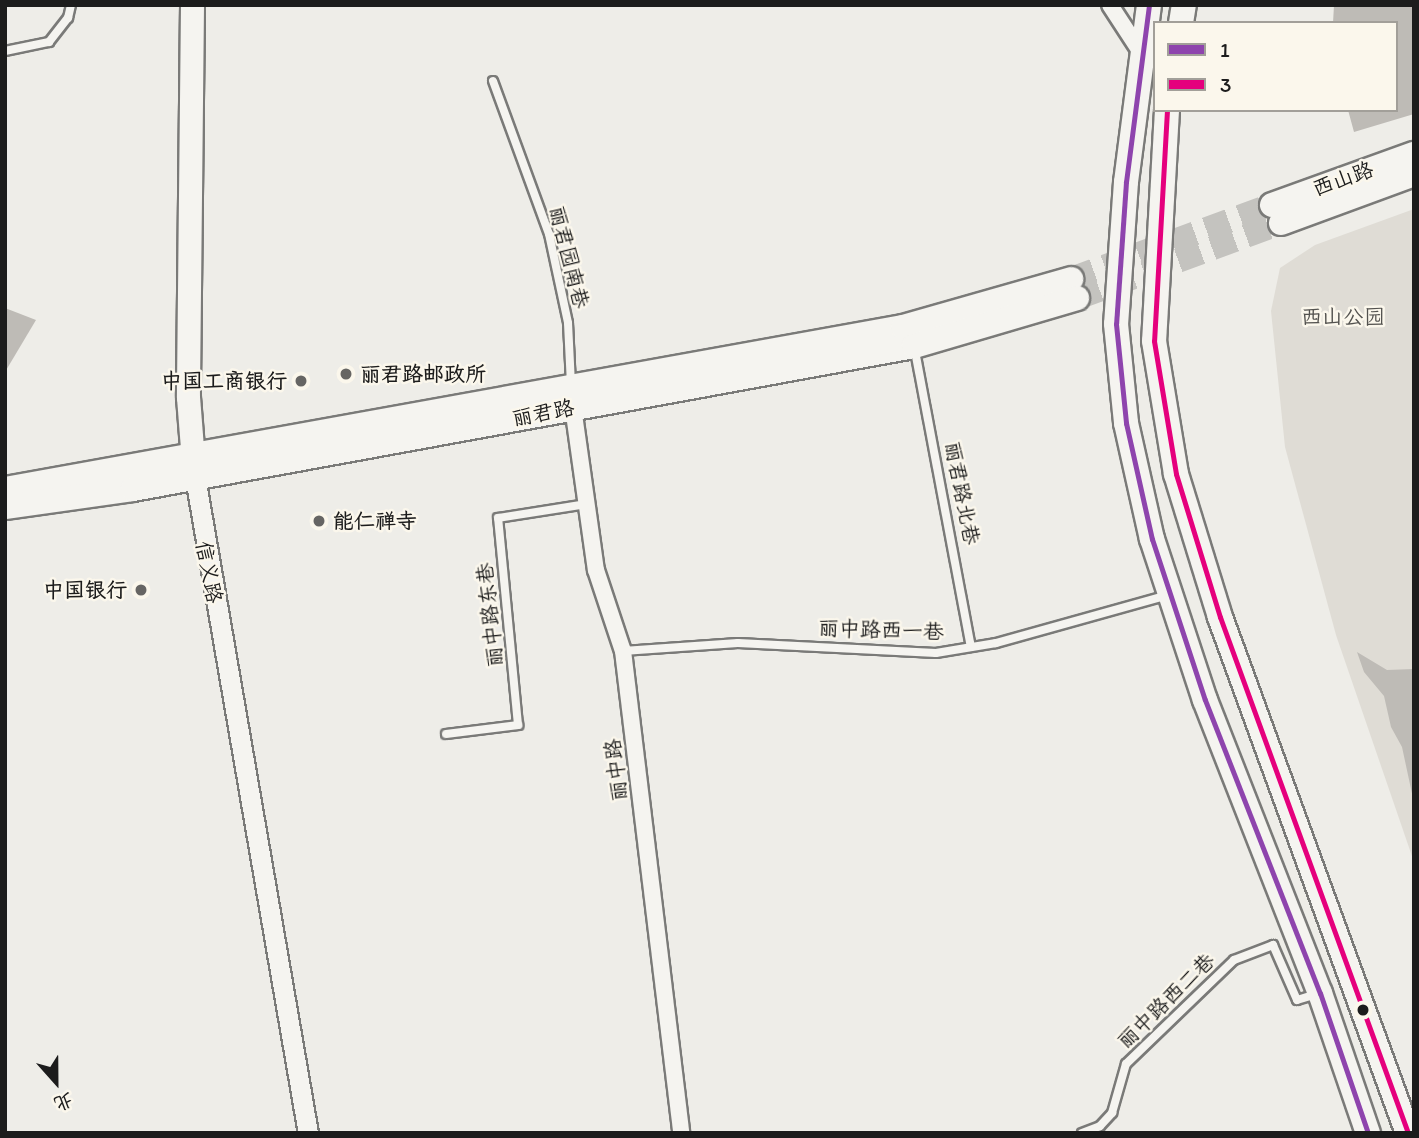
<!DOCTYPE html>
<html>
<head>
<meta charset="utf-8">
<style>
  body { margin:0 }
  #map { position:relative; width:1419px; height:1138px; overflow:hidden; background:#eeede8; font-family:Itim,"LXGW WenKai TC",sans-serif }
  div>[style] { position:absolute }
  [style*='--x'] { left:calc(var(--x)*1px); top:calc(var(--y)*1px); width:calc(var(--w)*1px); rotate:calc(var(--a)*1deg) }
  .green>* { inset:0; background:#dfdcd5 }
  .water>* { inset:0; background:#bebbb6 }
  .primary-tunnel>* { height:24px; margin-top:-12px; transform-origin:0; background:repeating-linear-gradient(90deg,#c4c3bf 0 24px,transparent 0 36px) }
  .roads { filter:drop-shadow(2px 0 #7a7a78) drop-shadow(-2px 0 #7a7a78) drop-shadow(0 2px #7a7a78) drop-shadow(0 -2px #7a7a78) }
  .service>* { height:8px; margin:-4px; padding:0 4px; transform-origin:4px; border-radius:4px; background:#f5f4f0 }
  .minor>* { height:16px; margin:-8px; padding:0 8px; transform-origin:8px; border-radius:8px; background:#f5f4f0 }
  .tertiary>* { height:19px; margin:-9.5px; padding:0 9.5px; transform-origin:9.5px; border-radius:9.5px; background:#f5f4f0 }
  .secondary>* { height:23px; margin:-11.5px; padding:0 11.5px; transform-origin:11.5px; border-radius:11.5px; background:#f5f4f0 }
  .primary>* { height:24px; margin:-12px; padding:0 12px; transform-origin:12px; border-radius:12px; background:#f5f4f0 }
  .bus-1>* { height:5px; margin:-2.5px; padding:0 2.5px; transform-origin:2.5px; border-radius:2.5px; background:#8e44ad }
  .bus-2>* { height:5px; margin:-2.5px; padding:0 2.5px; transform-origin:2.5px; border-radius:2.5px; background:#e5007d }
  .dots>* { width:19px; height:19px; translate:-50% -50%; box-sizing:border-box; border:4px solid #fbf7ec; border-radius:50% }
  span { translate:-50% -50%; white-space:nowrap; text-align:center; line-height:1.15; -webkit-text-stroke:5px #fbf7ec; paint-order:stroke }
  .street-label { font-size:21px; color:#1c1c1c }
  .park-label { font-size:21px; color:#53524f }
  .poi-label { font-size:21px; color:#1c1c1c; font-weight:700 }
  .left { translate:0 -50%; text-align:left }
  .right { translate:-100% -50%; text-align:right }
  .frame { position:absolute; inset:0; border:7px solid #1c1c1c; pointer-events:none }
  .legend { position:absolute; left:1153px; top:21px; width:245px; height:91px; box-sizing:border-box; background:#fbf7ec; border:2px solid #a29f99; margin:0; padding:9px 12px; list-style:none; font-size:21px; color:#1c1c1c }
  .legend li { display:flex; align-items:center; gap:14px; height:35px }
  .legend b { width:35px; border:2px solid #a29f99 }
  .north { position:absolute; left:21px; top:1047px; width:70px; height:70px; -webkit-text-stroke:5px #fbf7ec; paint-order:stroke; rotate:159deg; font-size:19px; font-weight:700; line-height:28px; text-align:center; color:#1c1c1c }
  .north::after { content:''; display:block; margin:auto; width:24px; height:32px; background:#1c1c1c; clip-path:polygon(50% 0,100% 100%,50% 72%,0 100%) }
</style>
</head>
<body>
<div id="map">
  <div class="green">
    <i style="clip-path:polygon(1414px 209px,1414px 862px,1336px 635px,1285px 447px,1271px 311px,1280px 268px,1315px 245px)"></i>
  </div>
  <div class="water">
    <i style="clip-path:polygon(1334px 5px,1414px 5px,1414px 114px,1354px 132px,1348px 110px,1396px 110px,1396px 23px,1333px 23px)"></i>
    <i style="clip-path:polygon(5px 308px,36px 320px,5px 372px)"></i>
    <i style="clip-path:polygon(1357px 652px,1387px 670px,1414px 669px,1414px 803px,1402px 747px,1391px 727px,1384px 696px,1364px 672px)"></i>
  </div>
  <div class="primary-tunnel">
    <i style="--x:1071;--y:279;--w:214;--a:-20.2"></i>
    <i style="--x:1077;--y:298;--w:217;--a:-20.2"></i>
  </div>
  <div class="roads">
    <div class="service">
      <i style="--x:5;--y:51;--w:45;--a:-11.6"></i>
      <i style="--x:49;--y:42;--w:31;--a:-52"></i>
      <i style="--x:68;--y:18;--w:13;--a:-77"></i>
      <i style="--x:493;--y:81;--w:163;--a:69.9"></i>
      <i style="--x:549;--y:234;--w:91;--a:77.9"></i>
      <i style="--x:568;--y:323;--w:61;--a:87.2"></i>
      <i style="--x:915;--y:351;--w:301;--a:79.3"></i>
      <i style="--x:623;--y:651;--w:115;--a:-4"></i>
      <i style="--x:738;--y:643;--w:198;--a:2.9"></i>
      <i style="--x:936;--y:653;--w:61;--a:-9.5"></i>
      <i style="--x:996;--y:643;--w:179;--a:-15.6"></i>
      <i style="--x:446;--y:734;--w:73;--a:-7.1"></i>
      <i style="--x:518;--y:725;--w:208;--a:-95.5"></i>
      <i style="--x:498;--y:518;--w:89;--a:-9"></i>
      <i style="--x:1082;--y:1133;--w:19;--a:-21"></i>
      <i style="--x:1100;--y:1126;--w:18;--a:-47"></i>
      <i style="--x:1112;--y:1113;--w:51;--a:-74.1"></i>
      <i style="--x:1126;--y:1064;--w:150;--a:-43.9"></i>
      <i style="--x:1234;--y:960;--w:42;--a:-21"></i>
      <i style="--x:1273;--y:945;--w:60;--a:66.4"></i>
      <i style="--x:1297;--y:1000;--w:21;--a:-17"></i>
    </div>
    <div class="minor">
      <i style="--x:1110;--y:5;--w:59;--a:56.9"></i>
      <i style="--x:573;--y:407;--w:165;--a:82"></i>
      <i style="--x:596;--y:570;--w:85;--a:71.6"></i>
      <i style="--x:623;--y:651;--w:485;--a:83.1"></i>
    </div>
    <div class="tertiary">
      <i style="--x:195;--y:477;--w:666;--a:80.23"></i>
    </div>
    <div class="secondary">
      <i style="--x:192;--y:5;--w:392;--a:90.6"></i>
      <i style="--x:188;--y:397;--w:77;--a:85.5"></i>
    </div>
    <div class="primary">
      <i style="--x:1149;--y:5;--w:178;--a:97.4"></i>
      <i style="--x:1126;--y:182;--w:142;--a:94"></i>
      <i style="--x:1116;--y:324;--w:100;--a:84.2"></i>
      <i style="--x:1126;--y:423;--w:119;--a:77.4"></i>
      <i style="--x:1152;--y:539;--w:169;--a:71.8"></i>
      <i style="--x:1205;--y:700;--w:315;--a:68.6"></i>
      <i style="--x:1320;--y:993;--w:148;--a:71.1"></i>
      <i style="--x:1181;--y:23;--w:18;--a:-81"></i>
      <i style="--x:1167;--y:110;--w:231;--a:93.2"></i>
      <i style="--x:1154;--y:341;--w:135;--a:80.6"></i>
      <i style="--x:1176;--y:474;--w:150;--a:72.9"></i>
      <i style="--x:1220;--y:617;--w:549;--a:69.98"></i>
      <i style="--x:1272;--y:205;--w:151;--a:-19.8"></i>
      <i style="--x:1281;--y:223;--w:142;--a:-20.2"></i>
      <i style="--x:5;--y:489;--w:912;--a:-10.23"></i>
      <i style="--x:903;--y:327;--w:175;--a:-15.9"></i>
      <i style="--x:5;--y:507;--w:129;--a:-8"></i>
      <i style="--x:133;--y:489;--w:794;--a:-10.38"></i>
      <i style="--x:914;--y:346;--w:170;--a:-16.4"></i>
    </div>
  </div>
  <div class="bus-1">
    <i style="--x:1149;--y:5;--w:178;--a:97.4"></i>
    <i style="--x:1126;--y:182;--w:142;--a:94"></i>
    <i style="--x:1116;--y:324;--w:100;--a:84.2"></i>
    <i style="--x:1126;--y:423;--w:119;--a:77.4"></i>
    <i style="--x:1152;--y:539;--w:169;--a:71.8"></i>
    <i style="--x:1205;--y:700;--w:315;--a:68.6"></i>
    <i style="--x:1320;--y:993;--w:148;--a:71.1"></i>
  </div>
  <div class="bus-2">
    <i style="--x:1167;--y:110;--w:231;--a:93.2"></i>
    <i style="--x:1154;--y:341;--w:135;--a:80.6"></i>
    <i style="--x:1176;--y:474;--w:150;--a:72.9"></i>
    <i style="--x:1220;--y:617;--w:549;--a:69.98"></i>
  </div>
  <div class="dots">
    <i style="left:346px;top:374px;background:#666563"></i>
    <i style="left:301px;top:381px;background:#666563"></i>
    <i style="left:319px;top:521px;background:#666563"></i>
    <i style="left:141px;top:590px;background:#666563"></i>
    <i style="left:1363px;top:1010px;background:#1c1c1c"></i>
  </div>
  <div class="street-label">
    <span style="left:1343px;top:179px;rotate:-20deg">西山路</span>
    <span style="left:569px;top:257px;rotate:76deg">丽君园南巷</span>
    <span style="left:543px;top:413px;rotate:-11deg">丽君路</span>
    <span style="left:962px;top:493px;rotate:79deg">丽君路北巷</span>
    <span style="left:209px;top:572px;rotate:79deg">信义路</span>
    <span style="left:490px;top:615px;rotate:-96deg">丽中路东巷</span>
    <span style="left:881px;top:630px;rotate:2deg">丽中路西一巷</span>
    <span style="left:616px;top:770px;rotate:-97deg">丽中路</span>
    <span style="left:1166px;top:1001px;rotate:-44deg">丽中路西二巷</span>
  </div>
  <div class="park-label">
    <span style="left:1343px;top:317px">西山公园</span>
  </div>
  <div class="poi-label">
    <span class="left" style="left:360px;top:374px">丽君路邮政所</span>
    <span class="right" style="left:287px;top:381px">中国工商银行</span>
    <span class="left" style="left:333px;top:521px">能仁禅寺</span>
    <span class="right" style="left:127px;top:590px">中国银行</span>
  </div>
  <div class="frame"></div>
  <ul class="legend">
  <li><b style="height:9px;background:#8e44ad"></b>1</li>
  <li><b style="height:9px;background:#e5007d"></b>3</li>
  </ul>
  <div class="north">北</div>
</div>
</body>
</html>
